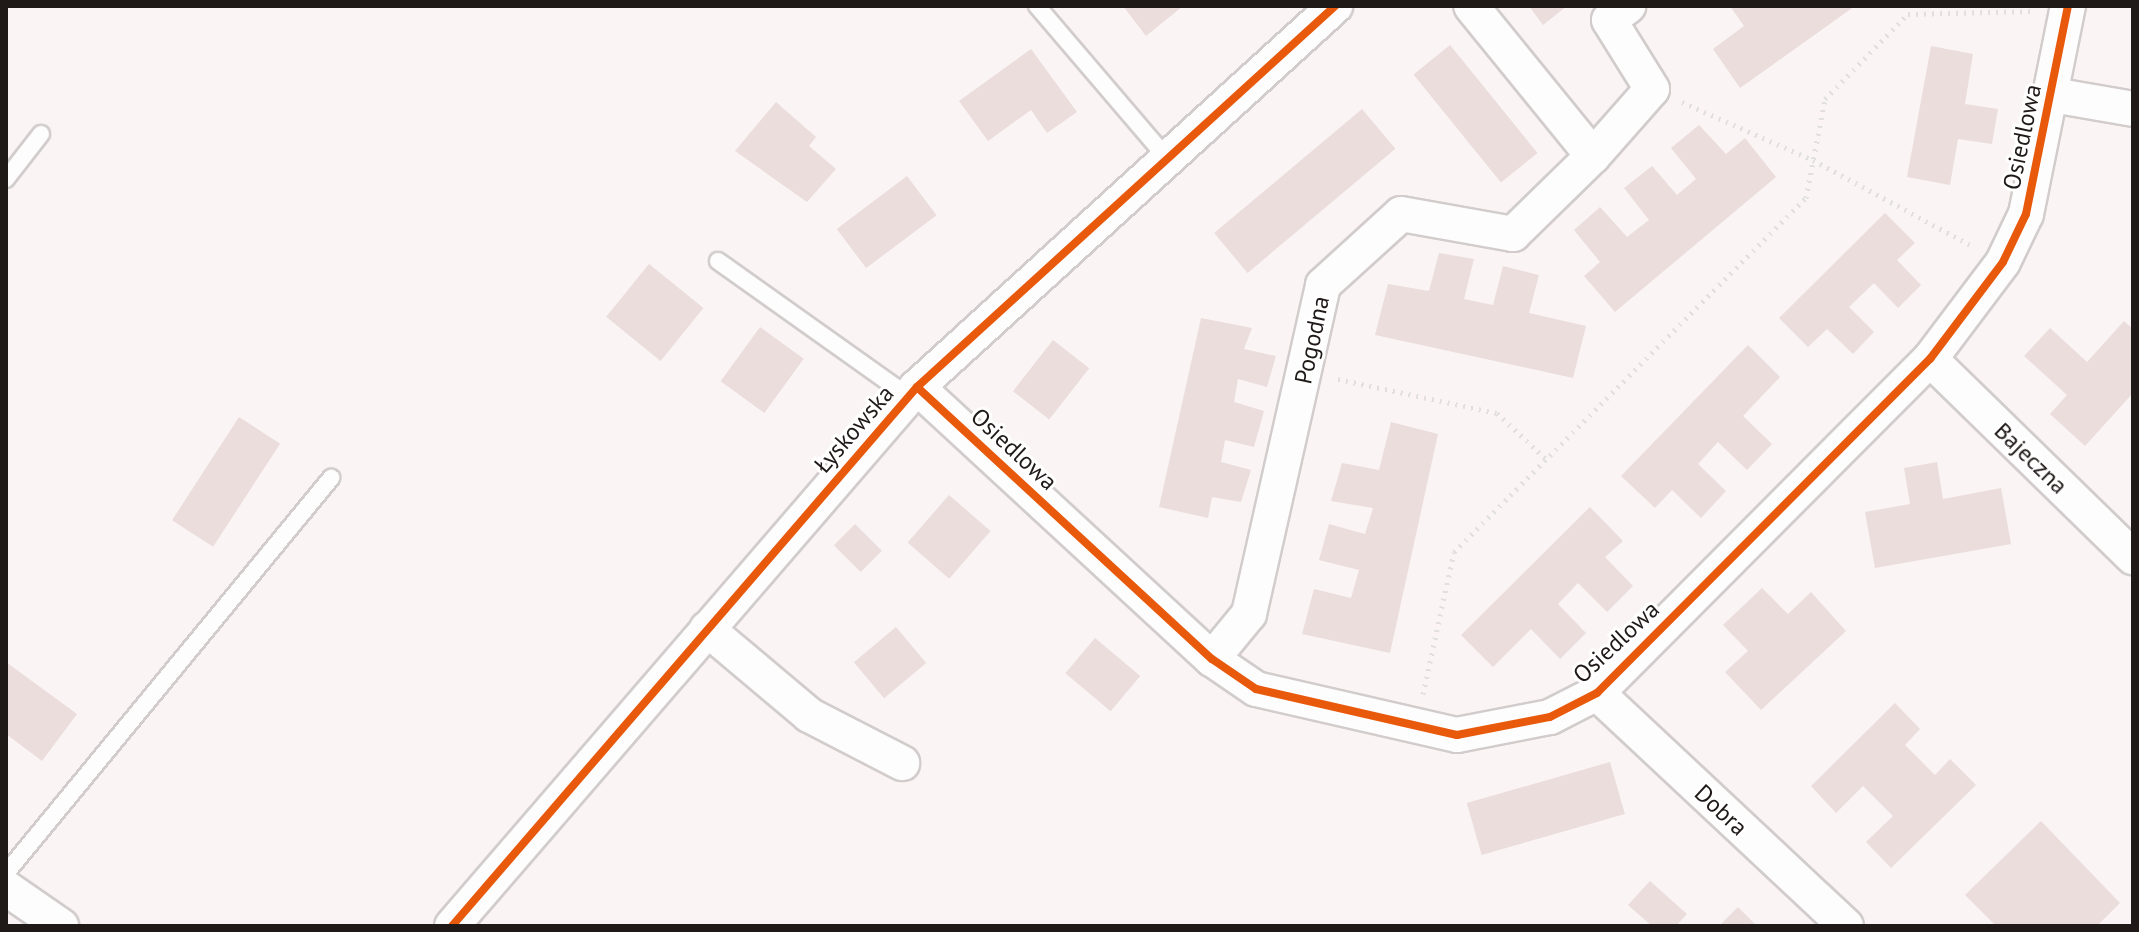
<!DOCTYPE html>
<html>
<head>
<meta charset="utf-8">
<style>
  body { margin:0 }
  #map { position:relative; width:2139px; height:932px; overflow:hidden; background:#faf4f4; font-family:"PT Sans",sans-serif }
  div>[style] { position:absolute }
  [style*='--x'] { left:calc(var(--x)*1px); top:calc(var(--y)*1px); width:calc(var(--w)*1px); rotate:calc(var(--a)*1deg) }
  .building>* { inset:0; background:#ebdddc; transform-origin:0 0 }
  .path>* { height:5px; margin-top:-2.5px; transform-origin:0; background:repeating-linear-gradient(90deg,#e1e0df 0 2px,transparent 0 8px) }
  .roads { filter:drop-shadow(2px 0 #d2cccc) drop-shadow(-2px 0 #d2cccc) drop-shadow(0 2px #d2cccc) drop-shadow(0 -2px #d2cccc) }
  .lane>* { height:16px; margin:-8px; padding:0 8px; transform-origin:8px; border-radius:8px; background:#fefdfd }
  .street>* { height:34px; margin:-17px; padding:0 17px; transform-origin:17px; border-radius:17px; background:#fefdfd }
  .cycleway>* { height:8px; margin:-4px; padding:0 4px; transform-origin:4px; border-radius:4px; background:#e8590c }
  span { translate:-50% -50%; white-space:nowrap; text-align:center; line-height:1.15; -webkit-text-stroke:6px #fff; paint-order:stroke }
  .street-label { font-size:24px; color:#1f1918 }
  .frame { position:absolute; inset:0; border:8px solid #1f1918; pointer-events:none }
</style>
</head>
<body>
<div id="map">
  <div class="building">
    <i style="clip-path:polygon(1123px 6px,1183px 6px,1146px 36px)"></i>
    <i style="clip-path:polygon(1529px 6px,1567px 6px,1543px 25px)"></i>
    <i style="clip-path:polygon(1730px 6px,1855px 6px,1740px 88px,1713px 49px,1744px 26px)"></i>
    <i style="left:1450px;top:45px;width:139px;height:47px;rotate:51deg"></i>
    <i style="clip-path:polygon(1931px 46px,1973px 54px,1965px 104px,1998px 109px,1992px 144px,1958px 139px,1950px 185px,1907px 177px)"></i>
    <i style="clip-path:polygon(1031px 49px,1077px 112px,1047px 133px,1031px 110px,988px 141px,959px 101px)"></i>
    <i style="clip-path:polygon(776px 102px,816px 137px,809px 146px,836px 169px,807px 202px,735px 151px)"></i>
    <i style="left:1362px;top:109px;width:52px;height:193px;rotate:50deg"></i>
    <i style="clip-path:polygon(1699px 125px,1726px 154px,1745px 138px,1776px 177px,1615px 312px,1584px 276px,1600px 262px,1574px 230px,1600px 207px,1627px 237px,1649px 220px,1624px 188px,1652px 166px,1677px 195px,1696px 179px,1671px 148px)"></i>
    <i style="left:907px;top:176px;width:49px;height:88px;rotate:53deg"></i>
    <i style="clip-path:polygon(1885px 213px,1915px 243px,1897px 260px,1921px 285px,1898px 308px,1874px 283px,1849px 307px,1874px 332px,1853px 354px,1827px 329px,1808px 347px,1779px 318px)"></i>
    <i style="clip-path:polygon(1439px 253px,1474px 259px,1464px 299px,1493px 305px,1503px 266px,1539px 275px,1529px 313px,1586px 326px,1573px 378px,1375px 335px,1388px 284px,1429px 291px)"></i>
    <i style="left:649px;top:264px;width:70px;height:68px;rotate:39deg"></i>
    <i style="clip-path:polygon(1201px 318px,1252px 328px,1244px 349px,1276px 356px,1267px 387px,1238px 379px,1234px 402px,1264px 411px,1254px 447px,1225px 440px,1221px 462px,1251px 470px,1241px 502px,1212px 497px,1208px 518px,1159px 507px)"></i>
    <i style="clip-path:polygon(2124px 321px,2133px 329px,2133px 393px,2085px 446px,2050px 414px,2067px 395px,2024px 356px,2050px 328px,2087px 362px)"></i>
    <i style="left:760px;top:327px;width:54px;height:67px;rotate:36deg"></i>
    <i style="left:1053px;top:340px;width:46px;height:65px;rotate:38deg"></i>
    <i style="clip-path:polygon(1748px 345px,1780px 377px,1743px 416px,1772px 444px,1747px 470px,1718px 442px,1698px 464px,1726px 491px,1701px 518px,1672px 490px,1655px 508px,1621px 476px)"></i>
    <i style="left:239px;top:417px;width:49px;height:123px;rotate:33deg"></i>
    <i style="clip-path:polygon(1391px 422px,1438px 434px,1390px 653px,1302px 634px,1314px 589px,1351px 598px,1359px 570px,1319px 560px,1329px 524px,1365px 534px,1373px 508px,1331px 501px,1342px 463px,1379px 470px)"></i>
    <i style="clip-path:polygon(1937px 462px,1943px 499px,2001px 488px,2011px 544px,1875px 568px,1865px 512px,1910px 504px,1904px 468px)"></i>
    <i style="left:949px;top:495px;width:55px;height:63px;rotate:41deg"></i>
    <i style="clip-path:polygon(1590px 507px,1623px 541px,1605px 557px,1633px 586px,1607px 612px,1578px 583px,1558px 604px,1586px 633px,1560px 659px,1531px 629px,1493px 667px,1461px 635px)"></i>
    <i style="left:855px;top:524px;width:38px;height:30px;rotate:45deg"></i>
    <i style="clip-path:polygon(1762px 588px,1788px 614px,1811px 592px,1846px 631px,1761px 710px,1725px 672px,1748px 651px,1723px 625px)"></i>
    <i style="left:896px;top:627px;width:47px;height:55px;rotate:50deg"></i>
    <i style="left:1095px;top:638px;width:59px;height:46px;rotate:40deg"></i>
    <i style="clip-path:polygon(6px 662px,77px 714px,42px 761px,6px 734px)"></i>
    <i style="clip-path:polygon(1895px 703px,1920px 729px,1905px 745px,1935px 775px,1950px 759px,1976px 785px,1891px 868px,1866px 842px,1893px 816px,1863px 786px,1836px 813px,1811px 786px)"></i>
    <i style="left:1610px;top:762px;width:54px;height:149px;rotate:74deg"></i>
    <i style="clip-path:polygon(2041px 821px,2120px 903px,2097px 926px,1996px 926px,1965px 895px)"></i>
    <i style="clip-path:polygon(1650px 881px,1687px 914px,1676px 926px,1652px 926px,1628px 905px)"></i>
    <i style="clip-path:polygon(1738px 907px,1757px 926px,1719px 926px)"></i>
  </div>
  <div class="path">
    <i style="--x:1682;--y:102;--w:143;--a:23.9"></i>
    <i style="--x:1813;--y:160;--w:183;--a:28.4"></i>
    <i style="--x:1338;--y:379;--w:163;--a:12.1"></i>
    <i style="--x:1497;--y:413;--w:67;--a:43.2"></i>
    <i style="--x:1423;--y:694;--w:145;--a:-77.7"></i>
    <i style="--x:1454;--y:552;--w:499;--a:-45.2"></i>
    <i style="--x:1806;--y:198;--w:101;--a:-79.1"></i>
    <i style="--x:1825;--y:99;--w:119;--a:-45.7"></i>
    <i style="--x:1908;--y:14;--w:126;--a:-1.4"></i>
  </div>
  <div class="roads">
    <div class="lane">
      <i style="--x:1037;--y:6;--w:200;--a:49.5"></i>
      <i style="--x:6;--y:179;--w:57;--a:-52.1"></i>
      <i style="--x:718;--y:261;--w:233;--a:35.4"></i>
      <i style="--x:6;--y:873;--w:512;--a:-50.55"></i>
    </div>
    <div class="street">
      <i style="--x:2052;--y:95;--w:82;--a:9.8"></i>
      <i style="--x:1593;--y:156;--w:89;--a:-48.6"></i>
      <i style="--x:1652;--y:89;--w:81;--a:-121.9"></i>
      <i style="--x:1609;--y:20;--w:24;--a:-36"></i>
      <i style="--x:1930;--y:359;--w:284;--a:44.3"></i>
      <i style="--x:917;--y:387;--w:401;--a:42.7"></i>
      <i style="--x:1212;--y:659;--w:53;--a:34.3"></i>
      <i style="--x:1256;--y:689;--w:206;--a:12.9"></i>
      <i style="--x:1457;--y:735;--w:95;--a:-11"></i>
      <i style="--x:1550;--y:717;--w:53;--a:-27.1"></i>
      <i style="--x:1597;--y:693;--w:472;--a:-45.1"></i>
      <i style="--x:1930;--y:359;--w:121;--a:-53"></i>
      <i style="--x:2003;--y:262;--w:53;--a:-64.4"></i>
      <i style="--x:2026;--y:214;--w:212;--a:-78.6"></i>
      <i style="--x:707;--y:629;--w:133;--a:40.1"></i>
      <i style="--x:809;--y:715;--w:105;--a:27.3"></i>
      <i style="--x:1212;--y:659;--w:58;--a:-50.6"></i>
      <i style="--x:1249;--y:614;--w:337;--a:-77.3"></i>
      <i style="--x:1323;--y:285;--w:105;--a:-42.3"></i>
      <i style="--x:1401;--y:214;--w:114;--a:10.1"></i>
      <i style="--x:1513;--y:234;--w:112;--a:-44.3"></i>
      <i style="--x:1593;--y:156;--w:193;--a:-129.1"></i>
      <i style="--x:1597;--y:693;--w:341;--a:43.1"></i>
      <i style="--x:6;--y:888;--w:67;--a:34.6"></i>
      <i style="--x:452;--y:926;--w:712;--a:-49.22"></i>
      <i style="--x:917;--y:387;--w:566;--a:-42.35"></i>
    </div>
  </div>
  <div class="cycleway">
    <i style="--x:917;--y:387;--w:401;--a:42.7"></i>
    <i style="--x:1212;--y:659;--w:53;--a:34.3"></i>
    <i style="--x:1256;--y:689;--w:206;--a:12.9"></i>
    <i style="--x:1457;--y:735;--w:95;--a:-11"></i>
    <i style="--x:1550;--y:717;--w:53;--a:-27.1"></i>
    <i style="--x:1597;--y:693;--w:472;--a:-45.1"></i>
    <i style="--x:1930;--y:359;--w:121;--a:-53"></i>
    <i style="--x:2003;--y:262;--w:53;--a:-64.4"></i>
    <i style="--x:2026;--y:214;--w:212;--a:-78.6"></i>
    <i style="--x:452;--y:926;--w:712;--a:-49.22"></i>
    <i style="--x:917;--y:387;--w:566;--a:-42.35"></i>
  </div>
  <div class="street-label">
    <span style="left:2022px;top:137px;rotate:-78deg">Osiedlowa</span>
    <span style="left:1312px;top:340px;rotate:-78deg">Pogodna</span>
    <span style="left:854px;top:429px;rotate:-49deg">Łyskowska</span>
    <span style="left:1014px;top:449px;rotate:43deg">Osiedlowa</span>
    <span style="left:2031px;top:458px;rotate:44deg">Bajeczna</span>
    <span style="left:1616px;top:642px;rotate:-43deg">Osiedlowa</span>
    <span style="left:1721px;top:810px;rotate:43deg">Dobra</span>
  </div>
  <div class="frame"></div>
</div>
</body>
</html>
